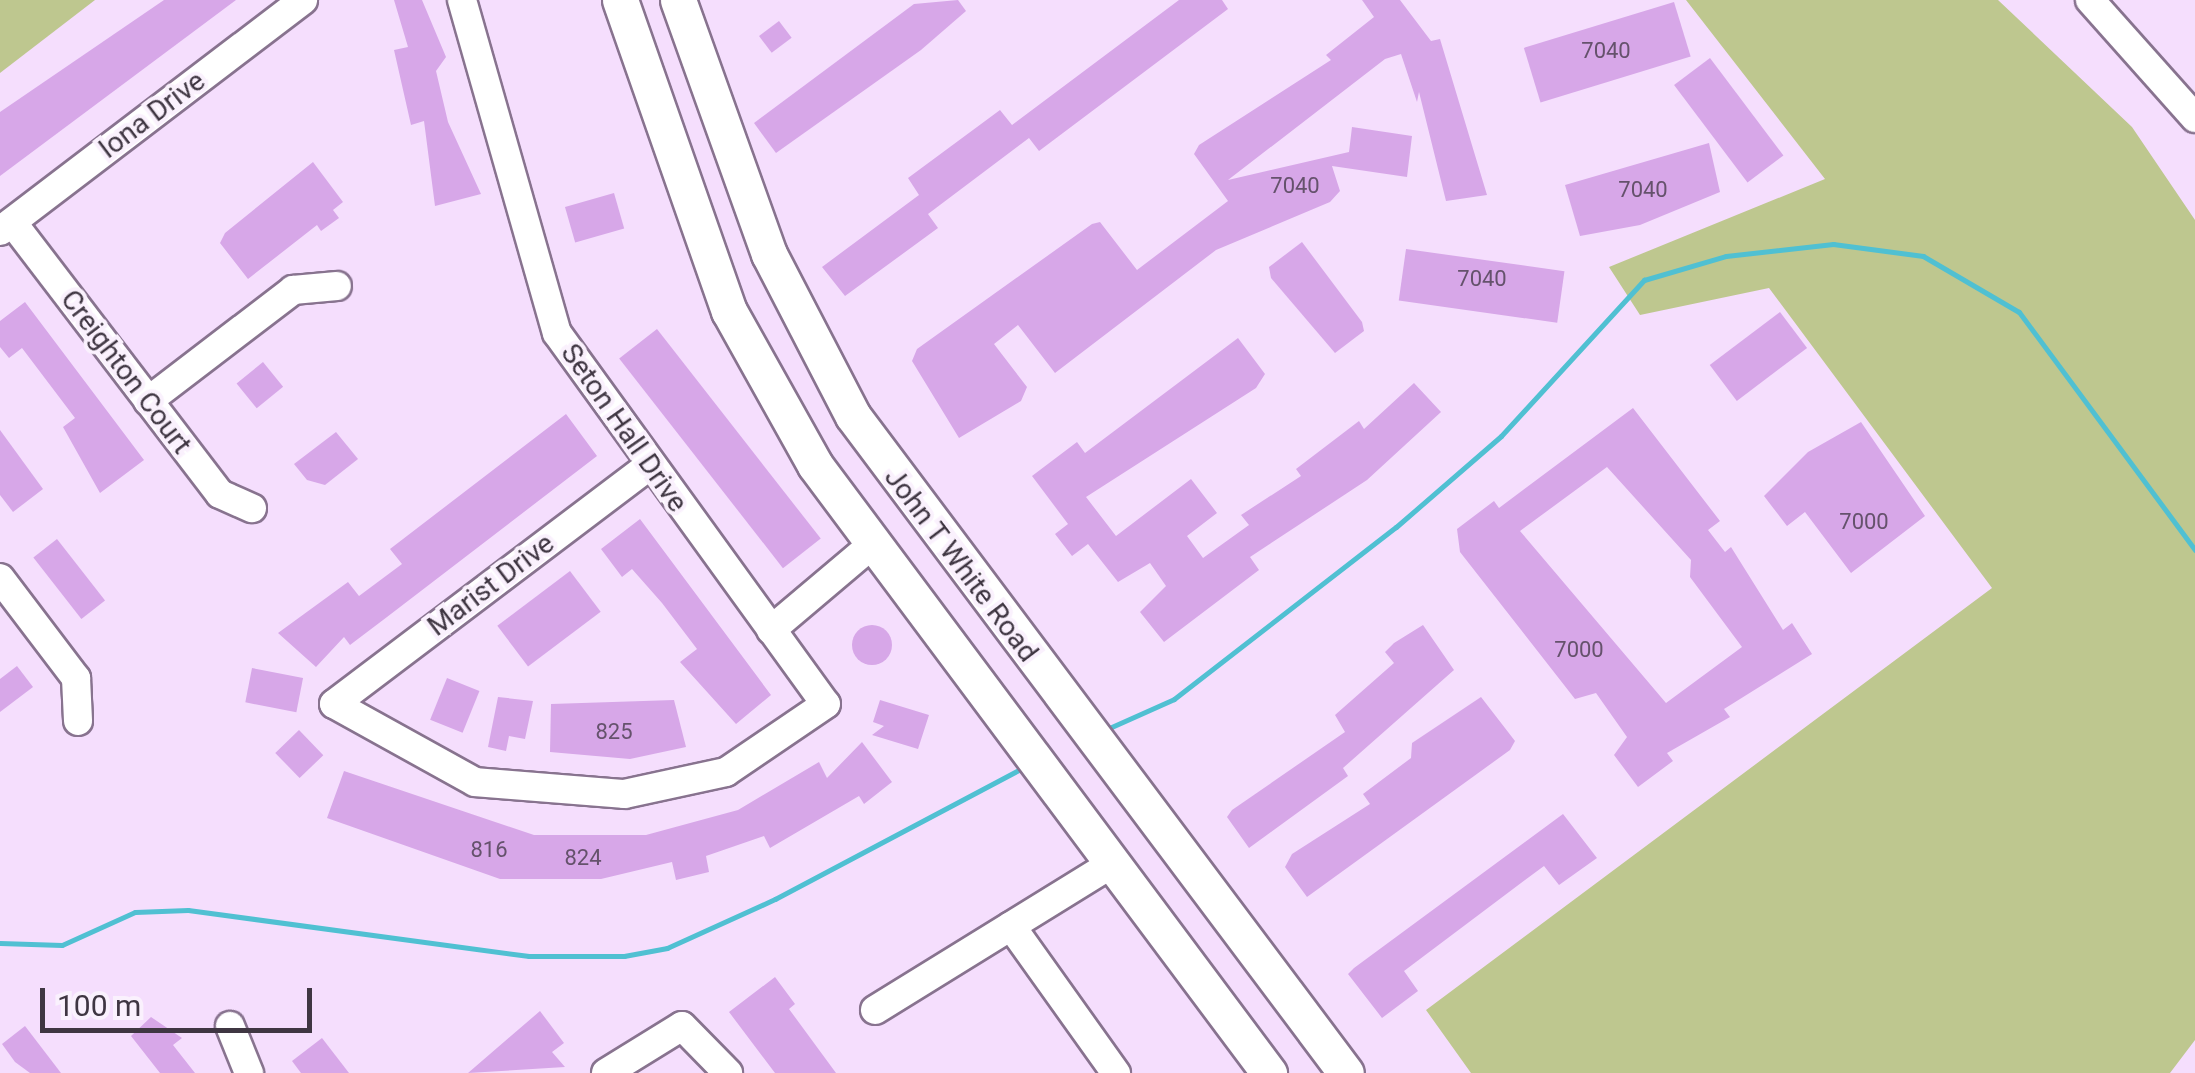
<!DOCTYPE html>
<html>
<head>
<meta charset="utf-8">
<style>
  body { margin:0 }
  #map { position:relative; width:2195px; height:1073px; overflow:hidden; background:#f5defd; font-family:Roboto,sans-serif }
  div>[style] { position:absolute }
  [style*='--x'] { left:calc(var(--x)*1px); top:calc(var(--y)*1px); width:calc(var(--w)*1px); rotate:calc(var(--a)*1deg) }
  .green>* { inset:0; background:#bec78f }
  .stream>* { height:5px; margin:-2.5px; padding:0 2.5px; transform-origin:2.5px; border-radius:2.5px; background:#50c0d2 }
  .building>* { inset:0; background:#d7a7e8; transform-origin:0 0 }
  .round { border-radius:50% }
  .roads { filter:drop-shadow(2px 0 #88738f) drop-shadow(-2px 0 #88738f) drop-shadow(0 2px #88738f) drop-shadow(0 -2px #88738f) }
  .minor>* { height:28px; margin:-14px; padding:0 14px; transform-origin:14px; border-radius:14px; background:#fff }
  .major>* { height:35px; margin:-17.5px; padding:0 17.5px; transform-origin:17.5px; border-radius:17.5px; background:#fff }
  span { translate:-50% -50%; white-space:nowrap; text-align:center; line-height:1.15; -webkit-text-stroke:8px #faf1fd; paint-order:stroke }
  .number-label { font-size:22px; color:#65526c }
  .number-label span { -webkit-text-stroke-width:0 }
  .street-label { font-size:28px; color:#3f3642 }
  .scale { position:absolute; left:40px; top:988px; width:272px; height:45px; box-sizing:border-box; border:5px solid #3f3642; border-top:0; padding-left:12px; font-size:30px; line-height:35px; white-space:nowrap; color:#3f3642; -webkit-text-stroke:8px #faf1fd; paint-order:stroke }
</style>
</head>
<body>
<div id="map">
  <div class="green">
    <i style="clip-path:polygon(0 0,95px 0,0 73px)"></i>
    <i style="clip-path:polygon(1686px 0,1998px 0,2132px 127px,2195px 220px,2195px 1040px,2170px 1073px,1471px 1073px,1426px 1010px,1992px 588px,1769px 288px,1640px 315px,1609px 267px,1825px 179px)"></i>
  </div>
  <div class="stream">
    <i style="--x:1107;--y:729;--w:73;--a:-24.1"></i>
    <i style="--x:1174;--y:699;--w:281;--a:-37.8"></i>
    <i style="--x:1396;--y:527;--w:139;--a:-40.9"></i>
    <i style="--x:1501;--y:436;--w:212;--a:-47.5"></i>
    <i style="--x:1644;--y:280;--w:85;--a:-16.3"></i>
    <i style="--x:1726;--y:256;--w:108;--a:-6.4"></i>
    <i style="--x:1833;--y:244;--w:91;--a:7.6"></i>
    <i style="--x:1923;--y:256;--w:111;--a:30.3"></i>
    <i style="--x:2019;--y:312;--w:296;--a:53.5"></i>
    <i style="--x:0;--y:943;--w:62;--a:1.8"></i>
    <i style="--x:62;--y:945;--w:80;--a:-24.3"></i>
    <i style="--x:135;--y:912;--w:53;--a:-2.2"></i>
    <i style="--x:188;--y:910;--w:344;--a:7.7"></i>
    <i style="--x:529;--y:956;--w:95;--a:0"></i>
    <i style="--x:624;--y:956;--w:44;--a:-10.5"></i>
    <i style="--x:667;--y:948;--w:119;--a:-24.4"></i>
    <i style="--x:775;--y:899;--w:284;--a:-27.9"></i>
  </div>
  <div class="building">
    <i style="clip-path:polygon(164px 0,236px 0,0 176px,0 112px)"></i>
    <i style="clip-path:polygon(394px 0,422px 0,446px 57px,436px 71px,448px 122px,481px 194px,435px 206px,424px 121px,411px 125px,394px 50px,408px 47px)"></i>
    <i style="clip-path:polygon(958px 0,966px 11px,921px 50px,776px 153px,754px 123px,914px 4px)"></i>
    <i style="clip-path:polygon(1179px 0,1222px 0,1228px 9px,1039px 151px,1029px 138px,928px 214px,938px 228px,845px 296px,822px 267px,919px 195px,908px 178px,1000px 110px,1012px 125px)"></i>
    <i style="clip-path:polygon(1362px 0,1400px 0,1431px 41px,1440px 39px,1487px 195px,1446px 201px,1419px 92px,1417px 102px,1401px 54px,1385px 59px,1228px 180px,1349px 152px,1352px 127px,1412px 136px,1407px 177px,1332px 166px,1340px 191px,1330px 202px,1216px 250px,1055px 373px,1018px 325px,994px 344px,1027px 387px,1021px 401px,959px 438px,912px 361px,917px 349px,1092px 224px,1100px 222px,1137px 270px,1228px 201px,1194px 154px,1199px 145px,1331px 60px,1326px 55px,1374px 17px)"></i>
    <i style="left:1674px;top:2px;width:57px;height:157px;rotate:73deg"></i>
    <i style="left:779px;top:21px;width:21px;height:25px;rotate:53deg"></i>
    <i style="left:1710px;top:58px;width:122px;height:45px;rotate:53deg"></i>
    <i style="clip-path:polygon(1709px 143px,1720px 192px,1640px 225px,1580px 236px,1565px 185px)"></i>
    <i style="clip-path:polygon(313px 162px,343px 202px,333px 210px,339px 218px,321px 231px,317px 225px,248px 279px,220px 243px,225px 233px)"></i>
    <i style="left:614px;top:193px;width:37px;height:51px;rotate:74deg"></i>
    <i style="clip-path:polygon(1302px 242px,1362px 322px,1364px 331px,1335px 353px,1271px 278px,1269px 267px)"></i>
    <i style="left:1406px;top:249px;width:160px;height:52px;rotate:8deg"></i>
    <i style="clip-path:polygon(25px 302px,144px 460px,100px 493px,63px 427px,75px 418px,22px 348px,9px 358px,0 347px,0 321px)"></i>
    <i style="left:1780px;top:312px;width:45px;height:88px;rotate:53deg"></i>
    <i style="left:657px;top:329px;width:266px;height:48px;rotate:52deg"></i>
    <i style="clip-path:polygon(1238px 338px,1265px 374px,1256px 388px,1086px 497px,1116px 536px,1191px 479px,1217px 513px,1187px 536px,1203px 558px,1249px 525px,1241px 515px,1301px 476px,1296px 469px,1359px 421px,1364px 429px,1414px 383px,1441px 412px,1367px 480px,1250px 557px,1259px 570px,1164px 642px,1140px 612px,1166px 586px,1150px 563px,1118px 582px,1088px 544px,1072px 556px,1055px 534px,1068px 524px,1032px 476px,1077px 442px,1085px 453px)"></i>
    <i style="left:263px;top:362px;width:32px;height:34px;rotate:51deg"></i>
    <i style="clip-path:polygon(evenodd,1633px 408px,1720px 521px,1708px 530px,1725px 552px,1731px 547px,1783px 630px,1792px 623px,1812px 654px,1724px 709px,1730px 717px,1667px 753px,1673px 761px,1638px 787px,1614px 755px,1627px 737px,1596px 693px,1575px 699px,1460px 552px,1457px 529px,1494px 501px,1499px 508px,1633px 408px,1607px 467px,1691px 560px,1690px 577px,1742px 647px,1666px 703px,1520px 531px,1607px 467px)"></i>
    <i style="clip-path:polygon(566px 414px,597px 456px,387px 617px,350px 645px,344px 637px,316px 667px,278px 633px,348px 582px,359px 596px,402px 564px,390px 549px)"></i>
    <i style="clip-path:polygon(1861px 422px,1925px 516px,1851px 573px,1805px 512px,1787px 526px,1764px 496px,1808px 452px)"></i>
    <i style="clip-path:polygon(0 430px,43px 489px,13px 512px,0 495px)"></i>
    <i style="clip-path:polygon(336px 432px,358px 459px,325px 485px,307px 480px,294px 464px)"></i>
    <i style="clip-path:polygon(640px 519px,771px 695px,736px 724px,680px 662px,697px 649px,662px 603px,632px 569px,622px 577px,601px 549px)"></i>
    <i style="left:57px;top:539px;width:78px;height:30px;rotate:52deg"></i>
    <i style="left:570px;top:571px;width:51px;height:91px;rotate:53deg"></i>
    <i class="round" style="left:852px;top:625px;width:40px;height:40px"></i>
    <i style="clip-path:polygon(1423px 625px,1454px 670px,1343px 768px,1348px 776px,1249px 848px,1227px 817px,1232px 810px,1345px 732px,1335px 715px,1394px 663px,1385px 652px,1394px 643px)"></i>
    <i style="clip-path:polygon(17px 666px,33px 687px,0 712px,0 679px)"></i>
    <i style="left:252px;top:668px;width:52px;height:35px;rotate:11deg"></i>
    <i style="left:447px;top:678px;width:35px;height:45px;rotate:22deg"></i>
    <i style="clip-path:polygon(498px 697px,533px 701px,525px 739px,509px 736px,506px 751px,488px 747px)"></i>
    <i style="clip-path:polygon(1481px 697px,1515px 741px,1510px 750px,1307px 897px,1285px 867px,1292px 854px,1370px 804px,1363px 794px,1411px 758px,1412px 743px)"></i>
    <i style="clip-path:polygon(674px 700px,686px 747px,630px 759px,550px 752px,551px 704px)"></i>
    <i style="clip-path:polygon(880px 700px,929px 715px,918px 749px,872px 735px,884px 726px,873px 722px)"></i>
    <i style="left:299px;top:730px;width:35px;height:33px;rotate:46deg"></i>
    <i style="clip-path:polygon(862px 742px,892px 782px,864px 804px,859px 796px,770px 848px,764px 836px,706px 856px,709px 872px,676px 880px,672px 862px,601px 879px,500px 879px,327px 818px,344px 771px,534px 835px,646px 835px,738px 810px,819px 762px,827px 778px)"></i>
    <i style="clip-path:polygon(1563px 814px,1597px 858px,1559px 885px,1544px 866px,1521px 883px,1404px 971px,1418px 991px,1382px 1018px,1348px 974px,1354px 968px)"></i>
    <i style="clip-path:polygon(775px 977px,795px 1004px,789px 1009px,836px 1073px,775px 1073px,729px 1012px)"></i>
    <i style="clip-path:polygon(540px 1011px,564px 1043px,552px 1052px,565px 1067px,468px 1073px)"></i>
    <i style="clip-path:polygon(151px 1017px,182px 1038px,173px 1045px,195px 1073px,160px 1073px,131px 1036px)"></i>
    <i style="clip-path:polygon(25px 1026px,61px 1073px,30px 1073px,15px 1062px,2px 1044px)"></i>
    <i style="clip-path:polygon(322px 1038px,349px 1073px,301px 1073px,292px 1061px)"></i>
  </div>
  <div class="roads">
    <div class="minor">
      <i style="--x:462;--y:0;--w:346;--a:74.1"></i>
      <i style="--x:557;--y:333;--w:458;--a:54.1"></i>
      <i style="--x:826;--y:704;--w:121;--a:145.8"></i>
      <i style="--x:726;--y:772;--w:104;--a:167.8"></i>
      <i style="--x:624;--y:794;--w:149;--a:-175.4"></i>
      <i style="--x:475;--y:782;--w:161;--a:-151"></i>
      <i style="--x:334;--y:704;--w:395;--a:-37.1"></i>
      <i style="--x:2090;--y:0;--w:158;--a:48.3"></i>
      <i style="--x:12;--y:222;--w:342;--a:52.6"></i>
      <i style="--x:220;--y:494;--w:35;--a:24"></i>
      <i style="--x:0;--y:231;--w:381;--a:-37.3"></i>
      <i style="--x:148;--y:401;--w:183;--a:-37.4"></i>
      <i style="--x:293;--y:290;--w:44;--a:-5.2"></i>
      <i style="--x:0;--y:578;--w:126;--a:52.8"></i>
      <i style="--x:76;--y:678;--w:43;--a:87.3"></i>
      <i style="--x:771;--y:630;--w:135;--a:-40.2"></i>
      <i style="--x:1011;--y:926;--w:181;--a:54.5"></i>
      <i style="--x:875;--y:1010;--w:280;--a:-31.7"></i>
      <i style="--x:230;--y:1026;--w:51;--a:68"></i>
      <i style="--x:606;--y:1073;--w:89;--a:-31.7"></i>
      <i style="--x:682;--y:1026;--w:66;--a:45.6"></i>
    </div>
    <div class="major">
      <i style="--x:620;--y:0;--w:330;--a:70.7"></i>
      <i style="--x:729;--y:311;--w:176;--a:60.8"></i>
      <i style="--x:815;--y:465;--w:759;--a:53.25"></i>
      <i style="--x:678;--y:0;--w:270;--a:70.3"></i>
      <i style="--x:769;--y:254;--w:182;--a:62.6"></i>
      <i style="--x:853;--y:416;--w:821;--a:53.12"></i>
    </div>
  </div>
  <div class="number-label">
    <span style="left:1606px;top:51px">7040</span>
    <span style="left:1295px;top:186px">7040</span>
    <span style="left:1643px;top:190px">7040</span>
    <span style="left:1482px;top:279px">7040</span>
    <span style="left:1864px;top:522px">7000</span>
    <span style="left:1579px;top:650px">7000</span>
    <span style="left:614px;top:732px">825</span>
    <span style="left:489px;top:850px">816</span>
    <span style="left:583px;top:858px">824</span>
  </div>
  <div class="street-label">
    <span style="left:152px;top:115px;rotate:-37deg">Iona Drive</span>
    <span style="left:126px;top:372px;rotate:53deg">Creighton Court</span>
    <span style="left:624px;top:428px;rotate:55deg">Seton Hall Drive</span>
    <span style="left:961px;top:565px;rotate:53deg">John T White Road</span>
    <span style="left:491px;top:585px;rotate:-37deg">Marist Drive</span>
  </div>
  <div class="scale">100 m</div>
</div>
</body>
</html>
